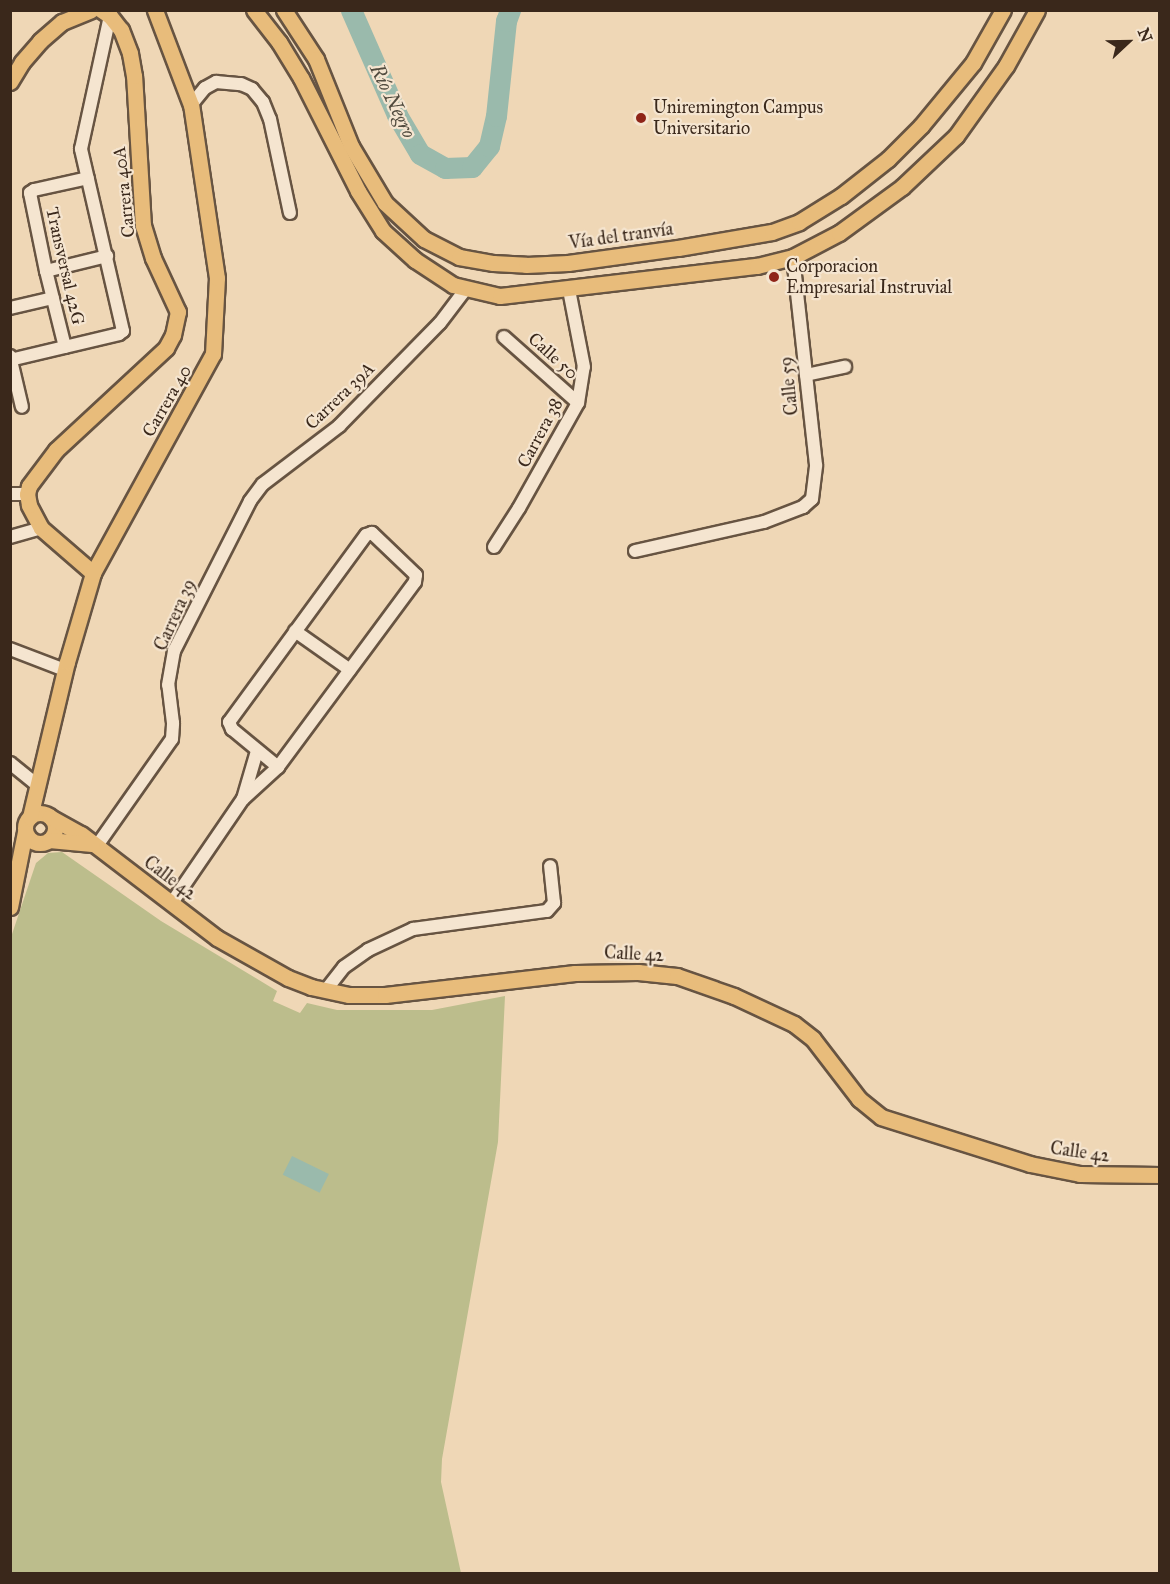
<!DOCTYPE html>
<html>
<head>
<meta charset="utf-8">
<style>
  body { margin:0 }
  #map { position:relative; width:1170px; height:1584px; overflow:hidden; background:#efd7b6; font-family:"IM FELL Great Primer",serif }
  div>[style] { position:absolute }
  [style*='--x'] { left:calc(var(--x)*1px); top:calc(var(--y)*1px); width:calc(var(--w)*1px); rotate:calc(var(--a)*1deg) }
  .green>* { inset:0; background:#bcbd8c }
  .water>* { inset:0; background:#9abaac; transform-origin:0 0 }
  .river>* { height:21px; margin:-10.5px; padding:0 10.5px; transform-origin:10.5px; border-radius:10.5px; background:#9abaac }
  .roads { filter:drop-shadow(2px 0 #675442) drop-shadow(-2px 0 #675442) drop-shadow(0 2px #675442) drop-shadow(0 -2px #675442) }
  .minor>* { height:12px; margin:-6px; padding:0 6px; transform-origin:6px; border-radius:6px; background:#f5e5d0 }
  .major>* { height:15px; margin:-7.5px; padding:0 7.5px; transform-origin:7.5px; border-radius:7.5px; background:#e8bc7b }
  .major>.ring { margin:-7.5px; padding:0; box-sizing:content-box; background:none; border:15px solid #e8bc7b; border-radius:50% }
  .dots>* { width:16px; height:16px; translate:-50% -50%; box-sizing:border-box; border:3px solid #f5e5d0; border-radius:50% }
  span { translate:-50% -50%; white-space:nowrap; text-align:center; line-height:1.15; -webkit-text-stroke:4.5px #f5e5d0; paint-order:stroke }
  .poi-label { font-size:18px; color:#3a281b }
  .left { translate:0 -50%; text-align:left }
  .street-label { font-size:18px; color:#3a281b }
  .water-label { font-size:20px; color:#524c3f; font-style:italic }
  .frame { position:absolute; inset:0; border:12px solid #3a281b; pointer-events:none }
  .north { position:absolute; left:1098px; top:12px; width:60px; height:60px; -webkit-text-stroke:4px #f5e5d0; paint-order:stroke; rotate:68deg; font-size:16px; font-weight:700; line-height:24px; text-align:center; color:#3a281b }
  .north::after { content:''; display:block; margin:auto; width:21px; height:27px; background:#3a281b; clip-path:polygon(50% 0,100% 100%,50% 72%,0 100%) }
</style>
</head>
<body>
<div id="map">
  <div class="green">
    <i style="clip-path:polygon(62px 852px,161px 921px,277px 991px,273px 1001px,300px 1013px,307px 1003px,337px 1010px,432px 1010px,505px 996px,498px 1142px,442px 1459px,441px 1482px,461px 1573px,11px 1573px,10px 940px,36px 863px,48px 853px)"></i>
  </div>
  <div class="water">
    <i style="left:292px;top:1156px;width:41px;height:21px;rotate:26deg"></i>
  </div>
  <div class="river">
    <i style="--x:351;--y:10;--w:115;--a:66.3"></i>
    <i style="--x:397;--y:115;--w:45;--a:59.5"></i>
    <i style="--x:420;--y:154;--w:29;--a:29"></i>
    <i style="--x:445;--y:168;--w:27;--a:-2"></i>
    <i style="--x:472;--y:167;--w:27;--a:-51"></i>
    <i style="--x:489;--y:146;--w:31;--a:-77"></i>
    <i style="--x:496;--y:116;--w:96;--a:-84"></i>
    <i style="--x:506;--y:21;--w:12;--a:-70"></i>
  </div>
  <div class="roads">
    <div class="minor">
      <i style="--x:191;--y:105;--w:22;--a:-51"></i>
      <i style="--x:205;--y:88;--w:13;--a:-29"></i>
      <i style="--x:216;--y:82;--w:25;--a:5"></i>
      <i style="--x:241;--y:84;--w:12;--a:24"></i>
      <i style="--x:252;--y:89;--w:17;--a:50"></i>
      <i style="--x:263;--y:102;--w:18;--a:68"></i>
      <i style="--x:270;--y:119;--w:96;--a:78"></i>
      <i style="--x:46;--y:271;--w:63;--a:-13.8"></i>
      <i style="--x:10;--y:308;--w:44;--a:-13.1"></i>
      <i style="--x:504;--y:337;--w:99;--a:41.7"></i>
      <i style="--x:65;--y:347;--w:78;--a:-104"></i>
      <i style="--x:46;--y:271;--w:80;--a:-101.6"></i>
      <i style="--x:30;--y:193;--w:5;--a:-37"></i>
      <i style="--x:34;--y:190;--w:55;--a:-12.5"></i>
      <i style="--x:10;--y:356;--w:52;--a:76.8"></i>
      <i style="--x:10;--y:360;--w:112;--a:-13.4"></i>
      <i style="--x:119;--y:334;--w:5;--a:-37"></i>
      <i style="--x:123;--y:331;--w:187;--a:-103"></i>
      <i style="--x:81;--y:149;--w:136;--a:-77.7"></i>
      <i style="--x:806;--y:375;--w:40;--a:-12"></i>
      <i style="--x:10;--y:494;--w:17;--a:0"></i>
      <i style="--x:10;--y:537;--w:32;--a:-16"></i>
      <i style="--x:494;--y:547;--w:46;--a:-57.3"></i>
      <i style="--x:519;--y:508;--w:120;--a:-60.7"></i>
      <i style="--x:578;--y:403;--w:36;--a:-81"></i>
      <i style="--x:584;--y:367;--w:78;--a:-101"></i>
      <i style="--x:635;--y:551;--w:132;--a:-12.7"></i>
      <i style="--x:764;--y:522;--w:42;--a:-21"></i>
      <i style="--x:803;--y:507;--w:12;--a:-42"></i>
      <i style="--x:812;--y:499;--w:34;--a:-83"></i>
      <i style="--x:816;--y:465;--w:209;--a:-96.3"></i>
      <i style="--x:295;--y:631;--w:67;--a:35.3"></i>
      <i style="--x:10;--y:649;--w:59;--a:20.9"></i>
      <i style="--x:10;--y:763;--w:35;--a:39"></i>
      <i style="--x:243;--y:799;--w:50;--a:-73.7"></i>
      <i style="--x:96;--y:847;--w:132;--a:-54.9"></i>
      <i style="--x:172;--y:739;--w:16;--a:-86"></i>
      <i style="--x:173;--y:723;--w:38;--a:-97"></i>
      <i style="--x:168;--y:685;--w:35;--a:-80"></i>
      <i style="--x:174;--y:651;--w:168;--a:-63.1"></i>
      <i style="--x:250;--y:501;--w:21;--a:-53"></i>
      <i style="--x:263;--y:484;--w:96;--a:-37.3"></i>
      <i style="--x:339;--y:426;--w:144;--a:-45.6"></i>
      <i style="--x:440;--y:323;--w:41;--a:-52.9"></i>
      <i style="--x:171;--y:904;--w:127;--a:-55.6"></i>
      <i style="--x:243;--y:799;--w:47;--a:-42.4"></i>
      <i style="--x:278;--y:767;--w:230;--a:-53.5"></i>
      <i style="--x:415;--y:582;--w:7;--a:-82"></i>
      <i style="--x:416;--y:575;--w:61;--a:-136.3"></i>
      <i style="--x:372;--y:533;--w:6;--a:162"></i>
      <i style="--x:366;--y:535;--w:232;--a:126.2"></i>
      <i style="--x:229;--y:722;--w:8;--a:67"></i>
      <i style="--x:232;--y:729;--w:60;--a:39.6"></i>
      <i style="--x:326;--y:990;--w:29;--a:-52"></i>
      <i style="--x:344;--y:967;--w:29;--a:-35"></i>
      <i style="--x:368;--y:950;--w:50;--a:-25"></i>
      <i style="--x:413;--y:929;--w:135;--a:-7.7"></i>
      <i style="--x:547;--y:911;--w:11;--a:-49"></i>
      <i style="--x:554;--y:903;--w:37;--a:-96"></i>
    </div>
    <div class="major">
      <i style="--x:254;--y:10;--w:41;--a:52"></i>
      <i style="--x:279;--y:42;--w:42;--a:58.6"></i>
      <i style="--x:301;--y:78;--w:127;--a:63.2"></i>
      <i style="--x:358;--y:191;--w:47;--a:58"></i>
      <i style="--x:383;--y:231;--w:43;--a:42.2"></i>
      <i style="--x:415;--y:260;--w:45;--a:33.3"></i>
      <i style="--x:453;--y:285;--w:48;--a:13.2"></i>
      <i style="--x:500;--y:296;--w:259;--a:-6.7"></i>
      <i style="--x:757;--y:266;--w:37;--a:-14"></i>
      <i style="--x:793;--y:257;--w:52;--a:-27.6"></i>
      <i style="--x:839;--y:233;--w:78;--a:-36.1"></i>
      <i style="--x:902;--y:187;--w:74;--a:-43.4"></i>
      <i style="--x:956;--y:136;--w:86;--a:-54.5"></i>
      <i style="--x:1006;--y:66;--w:64;--a:-61"></i>
      <i style="--x:284;--y:10;--w:59;--a:56.9"></i>
      <i style="--x:316;--y:59;--w:94;--a:68.1"></i>
      <i style="--x:351;--y:146;--w:66;--a:59.2"></i>
      <i style="--x:385;--y:203;--w:53;--a:42.7"></i>
      <i style="--x:424;--y:239;--w:39;--a:27"></i>
      <i style="--x:459;--y:257;--w:35;--a:10"></i>
      <i style="--x:493;--y:263;--w:33;--a:3"></i>
      <i style="--x:526;--y:265;--w:42;--a:-2.7"></i>
      <i style="--x:568;--y:263;--w:111;--a:-7.8"></i>
      <i style="--x:678;--y:248;--w:95;--a:-9.7"></i>
      <i style="--x:772;--y:232;--w:29;--a:-20"></i>
      <i style="--x:799;--y:222;--w:49;--a:-31.8"></i>
      <i style="--x:841;--y:196;--w:60;--a:-38.2"></i>
      <i style="--x:888;--y:159;--w:47;--a:-45"></i>
      <i style="--x:921;--y:126;--w:82;--a:-50.5"></i>
      <i style="--x:973;--y:63;--w:61;--a:-60.5"></i>
      <i style="--x:10;--y:82;--w:23;--a:-59"></i>
      <i style="--x:22;--y:62;--w:28;--a:-49"></i>
      <i style="--x:40;--y:41;--w:29;--a:-41"></i>
      <i style="--x:62;--y:22;--w:31;--a:-22"></i>
      <i style="--x:93;--y:573;--w:69;--a:-139.1"></i>
      <i style="--x:41;--y:528;--w:26;--a:-118"></i>
      <i style="--x:29;--y:505;--w:11;--a:-100"></i>
      <i style="--x:27;--y:494;--w:8;--a:-76"></i>
      <i style="--x:29;--y:486;--w:45;--a:-53.1"></i>
      <i style="--x:56;--y:450;--w:150;--a:-42.8"></i>
      <i style="--x:166;--y:348;--w:15;--a:-62"></i>
      <i style="--x:173;--y:335;--w:24;--a:-78"></i>
      <i style="--x:178;--y:312;--w:60;--a:-114.8"></i>
      <i style="--x:153;--y:258;--w:34;--a:-107"></i>
      <i style="--x:143;--y:226;--w:150;--a:-93.4"></i>
      <i style="--x:134;--y:76;--w:23;--a:-100"></i>
      <i style="--x:130;--y:53;--w:25;--a:-111"></i>
      <i style="--x:121;--y:30;--w:18;--a:-128"></i>
      <i style="--x:110;--y:16;--w:11;--a:-146"></i>
      <i class="ring" style="left:25px;top:813px;width:15px;height:15px"></i>
      <i style="--x:30;--y:817;--w:159;--a:-76.6"></i>
      <i style="--x:67;--y:662;--w:93;--a:-73.7"></i>
      <i style="--x:93;--y:573;--w:250;--a:-61.3"></i>
      <i style="--x:213;--y:354;--w:76;--a:-87"></i>
      <i style="--x:217;--y:278;--w:175;--a:-98.5"></i>
      <i style="--x:191;--y:105;--w:102;--a:-110.8"></i>
      <i style="--x:50;--y:817;--w:35;--a:29"></i>
      <i style="--x:81;--y:834;--w:171;--a:37.4"></i>
      <i style="--x:217;--y:938;--w:81;--a:29.4"></i>
      <i style="--x:288;--y:978;--w:25;--a:21"></i>
      <i style="--x:311;--y:987;--w:39;--a:12"></i>
      <i style="--x:349;--y:995;--w:36;--a:0"></i>
      <i style="--x:385;--y:995;--w:191;--a:-6.6"></i>
      <i style="--x:575;--y:973;--w:63;--a:-0.9"></i>
      <i style="--x:638;--y:972;--w:39;--a:6"></i>
      <i style="--x:677;--y:976;--w:60;--a:19.3"></i>
      <i style="--x:734;--y:996;--w:66;--a:25"></i>
      <i style="--x:794;--y:1024;--w:24;--a:38"></i>
      <i style="--x:813;--y:1039;--w:76;--a:52.5"></i>
      <i style="--x:859;--y:1099;--w:28;--a:39"></i>
      <i style="--x:881;--y:1117;--w:156;--a:17.5"></i>
      <i style="--x:1030;--y:1164;--w:51;--a:11.3"></i>
      <i style="--x:1080;--y:1174;--w:80;--a:0.7"></i>
      <i style="--x:49;--y:840;--w:43;--a:5.3"></i>
      <i style="--x:10;--y:907;--w:76;--a:-78.7"></i>
    </div>
  </div>
  <div class="dots">
    <i style="left:641px;top:118px;background:#8f2418"></i>
    <i style="left:774px;top:277px;background:#8f2418"></i>
  </div>
  <div class="poi-label">
    <span class="left" style="left:653px;top:118px">Uniremington Campus<br>Universitario</span>
    <span class="left" style="left:786px;top:277px">Corporacion<br>Empresarial Instruvial</span>
  </div>
  <div class="street-label">
    <span style="left:124px;top:192px;rotate:-96deg">Carrera 40A</span>
    <span style="left:621px;top:236px;rotate:-8deg">Vía del tranvía</span>
    <span style="left:65px;top:266px;rotate:77deg">Transversal 42G</span>
    <span style="left:553px;top:356px;rotate:42deg">Calle 50</span>
    <span style="left:789px;top:386px;rotate:-96deg">Calle 59</span>
    <span style="left:340px;top:396px;rotate:-44deg">Carrera 39A</span>
    <span style="left:167px;top:401px;rotate:-60deg">Carrera 40</span>
    <span style="left:540px;top:433px;rotate:-62deg">Carrera 38</span>
    <span style="left:175px;top:615px;rotate:-66deg">Carrera 39</span>
    <span style="left:170px;top:878px;rotate:37deg">Calle 42</span>
    <span style="left:634px;top:954px;rotate:3deg">Calle 42</span>
    <span style="left:1080px;top:1152px;rotate:8deg">Calle 42</span>
  </div>
  <div class="water-label">
    <span style="left:393px;top:101px;rotate:64deg">Río Negro</span>
  </div>
  <div class="frame"></div>
  <div class="north">N</div>
</div>
</body>
</html>
